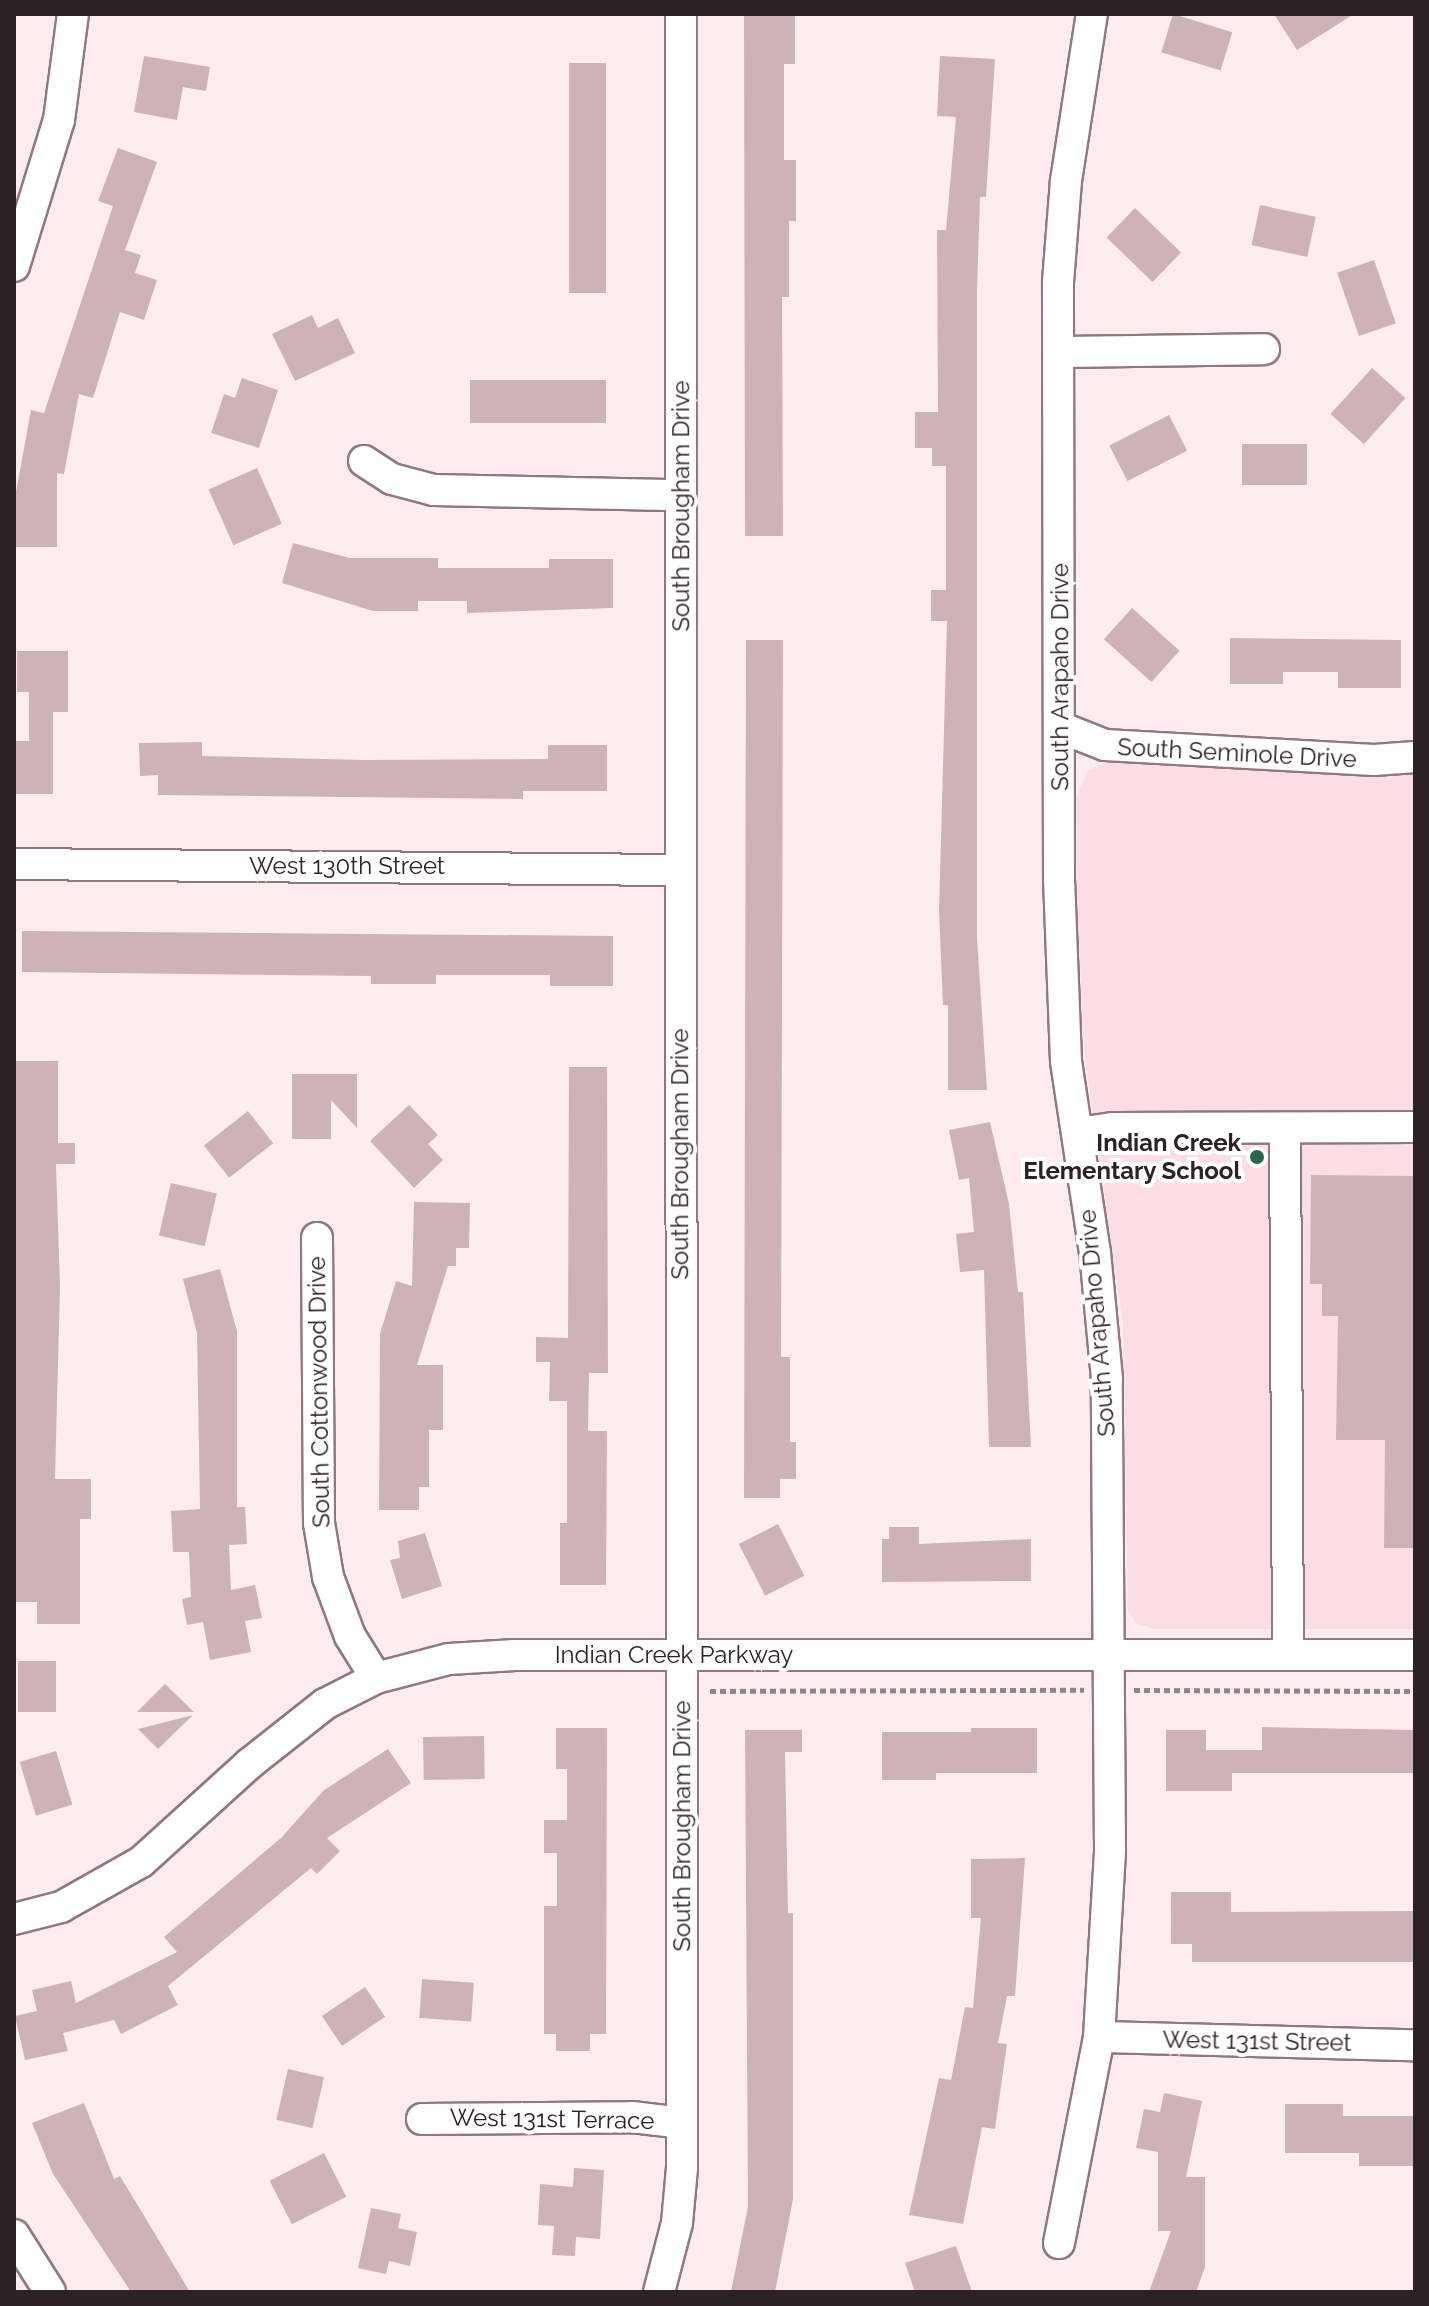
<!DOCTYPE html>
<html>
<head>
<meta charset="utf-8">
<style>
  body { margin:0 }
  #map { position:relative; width:1429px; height:2306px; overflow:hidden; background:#feecf1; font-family:Raleway,sans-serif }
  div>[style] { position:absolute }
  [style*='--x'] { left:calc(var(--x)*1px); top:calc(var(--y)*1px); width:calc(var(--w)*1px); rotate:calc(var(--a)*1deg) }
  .built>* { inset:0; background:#fbdde6 }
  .building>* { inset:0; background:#ceb2ba; transform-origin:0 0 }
  .path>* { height:5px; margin-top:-2.5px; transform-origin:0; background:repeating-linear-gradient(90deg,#928488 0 6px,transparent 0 10px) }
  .roads { filter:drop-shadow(2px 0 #91777f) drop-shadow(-2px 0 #91777f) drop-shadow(0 2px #91777f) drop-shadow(0 -2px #91777f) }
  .minor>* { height:30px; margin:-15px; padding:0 15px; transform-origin:15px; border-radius:15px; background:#fff }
  .dots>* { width:22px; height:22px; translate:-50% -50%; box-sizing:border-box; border:4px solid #fff; border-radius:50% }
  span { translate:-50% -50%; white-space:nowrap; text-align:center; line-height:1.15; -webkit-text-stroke:8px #fff; paint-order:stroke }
  .street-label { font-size:24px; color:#2c2124 }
  .poi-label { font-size:24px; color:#2c2124; font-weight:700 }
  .right { translate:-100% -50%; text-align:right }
  .frame { position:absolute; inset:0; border:16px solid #2c2124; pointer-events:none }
</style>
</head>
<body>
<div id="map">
  <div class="built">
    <i style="clip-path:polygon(1114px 759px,1415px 771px,1415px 1629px,1153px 1629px,1136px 1623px,1128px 1611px,1123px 1324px,1085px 1058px,1077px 907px,1076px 798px,1088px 770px)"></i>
  </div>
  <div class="building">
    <i style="clip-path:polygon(744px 14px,795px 14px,795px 64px,784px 64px,784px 160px,796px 160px,796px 221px,789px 221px,789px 297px,782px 297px,783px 536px,745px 536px)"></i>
    <i style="left:1173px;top:14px;width:62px;height:40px;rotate:17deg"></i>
    <i style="clip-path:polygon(1274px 14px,1354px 14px,1297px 50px)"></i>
    <i style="clip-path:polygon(144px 56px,210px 67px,206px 91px,183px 87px,177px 120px,134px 112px)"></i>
    <i style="clip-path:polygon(940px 56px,995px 59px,986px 197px,980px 197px,977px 291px,977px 938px,987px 1090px,948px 1090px,948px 1005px,943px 1005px,939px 911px,947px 621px,931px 621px,931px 590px,946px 590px,946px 466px,932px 466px,932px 448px,915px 448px,915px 412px,938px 412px,937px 230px,946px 230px,956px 117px,937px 116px)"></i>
    <i style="left:569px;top:63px;width:37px;height:230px"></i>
    <i style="clip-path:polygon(118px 148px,157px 162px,125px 250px,141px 255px,135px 273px,157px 280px,144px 320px,120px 312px,93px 398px,79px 394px,64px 474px,57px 473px,57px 547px,16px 547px,16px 492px,31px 410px,44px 413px,113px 206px,98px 201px)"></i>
    <i style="left:1260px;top:205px;width:57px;height:41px;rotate:12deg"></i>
    <i style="left:1135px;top:208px;width:64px;height:41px;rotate:44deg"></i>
    <i style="left:1374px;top:260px;width:67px;height:39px;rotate:71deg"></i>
    <i style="clip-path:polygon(312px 315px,318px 328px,338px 318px,355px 353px,295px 381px,272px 334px)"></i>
    <i style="left:1372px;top:368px;width:45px;height:62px;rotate:42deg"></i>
    <i style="clip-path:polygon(242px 378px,278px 390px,259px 448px,211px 433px,224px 394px,235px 398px)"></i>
    <i style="left:606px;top:380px;width:43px;height:136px;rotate:90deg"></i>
    <i style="left:1169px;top:415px;width:40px;height:67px;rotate:63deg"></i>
    <i style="left:1307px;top:444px;width:41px;height:65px;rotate:90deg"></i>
    <i style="left:257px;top:468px;width:61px;height:53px;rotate:66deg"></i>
    <i style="clip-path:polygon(293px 543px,350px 558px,438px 558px,438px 568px,549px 568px,549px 559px,613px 559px,613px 608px,467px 613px,467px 601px,418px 601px,418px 611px,373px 611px,282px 583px)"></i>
    <i style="left:1132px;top:608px;width:64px;height:42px;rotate:42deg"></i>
    <i style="clip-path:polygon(1230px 638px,1401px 640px,1401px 688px,1338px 688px,1338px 672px,1283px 672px,1283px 684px,1230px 684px)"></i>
    <i style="clip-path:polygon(746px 640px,783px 640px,781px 1357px,790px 1357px,790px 1442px,796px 1442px,796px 1479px,780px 1479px,780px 1498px,744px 1498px)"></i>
    <i style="clip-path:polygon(17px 651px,68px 651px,68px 712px,53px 712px,53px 794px,14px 794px,14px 741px,29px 741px,29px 692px,17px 692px)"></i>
    <i style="clip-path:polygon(202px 742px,202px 756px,363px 760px,548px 759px,548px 745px,607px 745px,607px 791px,523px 791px,523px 799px,158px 795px,158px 775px,140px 776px,139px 743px)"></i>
    <i style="clip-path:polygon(22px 931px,613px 936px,613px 986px,550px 986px,550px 975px,436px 975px,436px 984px,371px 984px,371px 976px,22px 972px)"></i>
    <i style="clip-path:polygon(15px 1061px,58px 1061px,58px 1143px,75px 1143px,75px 1164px,56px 1164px,60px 1286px,55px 1479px,91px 1479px,91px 1519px,80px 1519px,80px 1624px,37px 1624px,37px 1602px,15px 1602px)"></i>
    <i style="clip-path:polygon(569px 1067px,607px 1067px,608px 1373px,589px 1373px,588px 1431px,607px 1431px,606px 1585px,560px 1585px,560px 1523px,567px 1523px,567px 1401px,549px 1401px,550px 1362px,536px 1362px,536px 1337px,568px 1338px)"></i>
    <i style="clip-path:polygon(292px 1074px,357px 1074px,357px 1128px,331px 1100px,331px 1139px,292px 1139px)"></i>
    <i style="clip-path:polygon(409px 1105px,438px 1135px,428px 1144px,443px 1160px,414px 1188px,370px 1141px)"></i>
    <i style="left:248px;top:1111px;width:41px;height:56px;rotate:52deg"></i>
    <i style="clip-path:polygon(990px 1122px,1009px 1204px,1018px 1292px,1023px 1292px,1031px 1447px,989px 1447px,984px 1270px,960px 1272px,956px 1234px,974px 1232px,969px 1178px,959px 1180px,949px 1130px)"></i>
    <i style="clip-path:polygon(1311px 1175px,1415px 1176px,1415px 1548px,1384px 1548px,1385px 1440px,1336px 1440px,1338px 1316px,1322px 1316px,1322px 1284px,1310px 1284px)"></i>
    <i style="left:171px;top:1183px;width:47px;height:54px;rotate:13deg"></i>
    <i style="clip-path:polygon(414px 1202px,470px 1203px,469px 1248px,456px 1248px,456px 1266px,448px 1266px,417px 1365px,443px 1365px,443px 1430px,429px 1430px,429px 1487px,419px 1487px,419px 1510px,379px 1510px,380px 1334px,396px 1281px,412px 1286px)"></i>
    <i style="clip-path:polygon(220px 1269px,237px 1331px,237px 1507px,245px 1507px,247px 1544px,229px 1545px,231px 1590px,255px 1585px,262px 1618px,245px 1621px,251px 1652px,210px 1660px,203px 1622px,187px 1625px,182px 1599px,191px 1597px,189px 1552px,173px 1552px,171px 1511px,200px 1509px,197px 1333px,183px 1279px)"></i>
    <i style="left:778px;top:1524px;width:58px;height:44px;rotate:63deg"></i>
    <i style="clip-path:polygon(889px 1527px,919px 1527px,919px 1544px,1031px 1539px,1031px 1581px,882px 1582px,882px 1539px,889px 1539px)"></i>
    <i style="clip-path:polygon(425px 1533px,442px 1586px,402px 1599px,390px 1560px,400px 1558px,398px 1541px)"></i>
    <i style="left:18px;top:1661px;width:38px;height:51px"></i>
    <i style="clip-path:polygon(165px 1684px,194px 1712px,137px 1712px)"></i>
    <i style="clip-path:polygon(193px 1715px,158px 1749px,138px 1729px)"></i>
    <i style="clip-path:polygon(1262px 1727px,1413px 1730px,1413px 1773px,1232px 1773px,1232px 1791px,1166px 1791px,1166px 1730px,1206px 1730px,1206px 1750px,1262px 1750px)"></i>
    <i style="clip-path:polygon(556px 1728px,607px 1728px,606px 2034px,590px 2034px,590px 2051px,556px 2051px,556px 2034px,544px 2034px,544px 1906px,557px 1906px,557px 1853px,544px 1853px,544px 1820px,567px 1820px,567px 1769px,556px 1769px)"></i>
    <i style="clip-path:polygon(971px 1728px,1037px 1728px,1037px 1773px,936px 1773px,936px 1780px,882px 1780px,882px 1732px,971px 1732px)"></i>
    <i style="clip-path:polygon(745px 1730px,802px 1730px,802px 1752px,785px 1752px,788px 1913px,793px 1913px,793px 2199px,775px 2292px,731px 2292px,748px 2206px)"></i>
    <i style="left:484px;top:1736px;width:43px;height:61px;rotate:89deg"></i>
    <i style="clip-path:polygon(388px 1749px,411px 1783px,327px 1838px,340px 1851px,317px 1874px,311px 1868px,168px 1986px,178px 2005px,121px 2034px,114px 2020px,63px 2033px,68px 2051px,25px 2060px,15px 2016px,37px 2011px,32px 1990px,71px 1981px,76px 2003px,177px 1952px,164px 1937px,281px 1838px,324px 1790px)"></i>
    <i style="left:56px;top:1751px;width:56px;height:38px;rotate:73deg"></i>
    <i style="clip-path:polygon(1025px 1858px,1015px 1996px,1007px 1996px,998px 2043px,1007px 2044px,995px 2129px,982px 2127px,963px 2224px,909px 2215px,939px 2078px,951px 2080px,965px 2007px,973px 2008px,981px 1918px,971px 1918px,971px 1859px)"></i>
    <i style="clip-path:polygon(1171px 1892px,1231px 1892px,1231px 1912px,1415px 1911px,1415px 1962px,1192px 1962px,1192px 1944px,1171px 1944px)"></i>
    <i style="left:422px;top:1979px;width:52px;height:39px;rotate:4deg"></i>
    <i style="left:365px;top:1987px;width:36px;height:52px;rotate:56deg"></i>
    <i style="left:288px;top:2069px;width:37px;height:52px;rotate:13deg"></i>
    <i style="clip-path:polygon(1164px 2093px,1202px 2101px,1186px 2177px,1205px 2177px,1205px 2267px,1196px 2292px,1149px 2292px,1171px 2231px,1158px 2231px,1158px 2152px,1136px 2148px,1144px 2109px,1160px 2112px)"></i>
    <i style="clip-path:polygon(84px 2103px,114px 2179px,120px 2176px,190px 2292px,131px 2292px,53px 2174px,32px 2123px)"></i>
    <i style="clip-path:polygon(1285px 2104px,1343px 2104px,1343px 2116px,1415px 2116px,1415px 2166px,1359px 2166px,1359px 2153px,1285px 2153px)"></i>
    <i style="left:324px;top:2153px;width:49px;height:61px;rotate:63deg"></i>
    <i style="clip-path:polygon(574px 2168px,604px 2170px,600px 2239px,576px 2237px,575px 2256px,552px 2255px,554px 2226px,538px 2225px,540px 2184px,573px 2187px)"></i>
    <i style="clip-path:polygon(371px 2208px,401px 2214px,398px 2228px,417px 2232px,410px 2266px,389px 2261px,386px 2274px,358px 2268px)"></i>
    <i style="clip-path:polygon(956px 2246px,972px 2292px,915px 2292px,905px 2263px)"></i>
  </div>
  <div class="path">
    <i style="--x:1134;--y:1690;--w:281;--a:0.2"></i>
    <i style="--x:710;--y:1691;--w:374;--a:-0.2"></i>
  </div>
  <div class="roads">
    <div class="minor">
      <i style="--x:14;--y:266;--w:153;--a:-72.9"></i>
      <i style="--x:59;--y:120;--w:107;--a:-82.5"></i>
      <i style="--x:1060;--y:352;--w:204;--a:-0.8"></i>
      <i style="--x:364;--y:461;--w:33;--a:33"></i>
      <i style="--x:392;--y:479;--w:43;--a:14.7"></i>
      <i style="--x:434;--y:490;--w:245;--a:1.2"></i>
      <i style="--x:1062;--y:728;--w:46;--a:21.6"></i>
      <i style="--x:1105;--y:745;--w:269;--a:3.2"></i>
      <i style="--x:1374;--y:760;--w:41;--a:-4.2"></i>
      <i style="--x:14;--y:864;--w:665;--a:0.52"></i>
      <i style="--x:1285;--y:1128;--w:527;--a:89.67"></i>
      <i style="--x:1077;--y:1133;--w:36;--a:-8"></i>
      <i style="--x:1113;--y:1128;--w:302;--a:-0.2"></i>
      <i style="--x:317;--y:1238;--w:285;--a:89.6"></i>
      <i style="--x:319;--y:1523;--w:55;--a:80.5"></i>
      <i style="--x:328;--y:1577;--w:63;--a:69.6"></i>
      <i style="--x:350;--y:1636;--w:49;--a:58.2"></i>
      <i style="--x:14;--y:1919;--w:49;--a:-14.3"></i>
      <i style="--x:61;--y:1907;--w:92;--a:-29.4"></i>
      <i style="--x:141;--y:1862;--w:146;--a:-42.2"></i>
      <i style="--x:249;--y:1764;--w:97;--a:-38.3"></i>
      <i style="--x:325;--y:1704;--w:57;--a:-27"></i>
      <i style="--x:376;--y:1678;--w:75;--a:-14.6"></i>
      <i style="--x:449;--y:1659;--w:66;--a:-3.5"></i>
      <i style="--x:515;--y:1655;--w:900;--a:0"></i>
      <i style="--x:1099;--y:2037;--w:316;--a:1.5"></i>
      <i style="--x:422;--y:2119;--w:210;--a:-0.5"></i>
      <i style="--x:632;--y:2117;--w:50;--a:6.8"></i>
      <i style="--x:14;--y:2235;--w:67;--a:57.7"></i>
      <i style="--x:1059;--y:2243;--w:210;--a:-79"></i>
      <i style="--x:1099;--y:2037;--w:187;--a:-86.6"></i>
      <i style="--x:1110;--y:1850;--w:471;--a:-90.4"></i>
      <i style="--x:1107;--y:1379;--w:127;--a:-95.4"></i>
      <i style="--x:1095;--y:1253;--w:194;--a:-98.6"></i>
      <i style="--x:1066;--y:1061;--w:180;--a:-92.2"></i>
      <i style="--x:1059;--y:881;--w:599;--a:-90.1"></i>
      <i style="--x:1058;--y:282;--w:101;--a:-85.5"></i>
      <i style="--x:1066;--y:181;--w:169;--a:-81.2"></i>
      <i style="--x:659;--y:2292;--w:71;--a:-75.4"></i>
      <i style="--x:677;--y:2223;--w:55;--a:-84.8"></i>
      <i style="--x:682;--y:2168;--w:2154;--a:-90.03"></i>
    </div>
  </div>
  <div class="dots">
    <i style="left:1257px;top:1157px;background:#2d654d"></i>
  </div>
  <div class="street-label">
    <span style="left:681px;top:506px;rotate:-90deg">South Brougham Drive</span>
    <span style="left:1060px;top:677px;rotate:-90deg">South Arapaho Drive</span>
    <span style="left:1237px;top:753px;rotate:3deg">South Seminole Drive</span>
    <span style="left:347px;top:866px">West 130th Street</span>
    <span style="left:680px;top:1154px;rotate:-90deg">South Brougham Drive</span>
    <span style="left:1097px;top:1323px;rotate:-95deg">South Arapaho Drive</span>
    <span style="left:319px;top:1392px;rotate:-91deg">South Cottonwood Drive</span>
    <span style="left:674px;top:1655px">Indian Creek Parkway</span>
    <span style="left:682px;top:1826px;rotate:-90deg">South Brougham Drive</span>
    <span style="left:1257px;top:2041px;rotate:1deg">West 131st Street</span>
    <span style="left:552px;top:2119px;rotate:1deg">West 131st Terrace</span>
  </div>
  <div class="poi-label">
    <span class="right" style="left:1241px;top:1157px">Indian Creek<br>Elementary School</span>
  </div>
  <div class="frame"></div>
</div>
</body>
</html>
